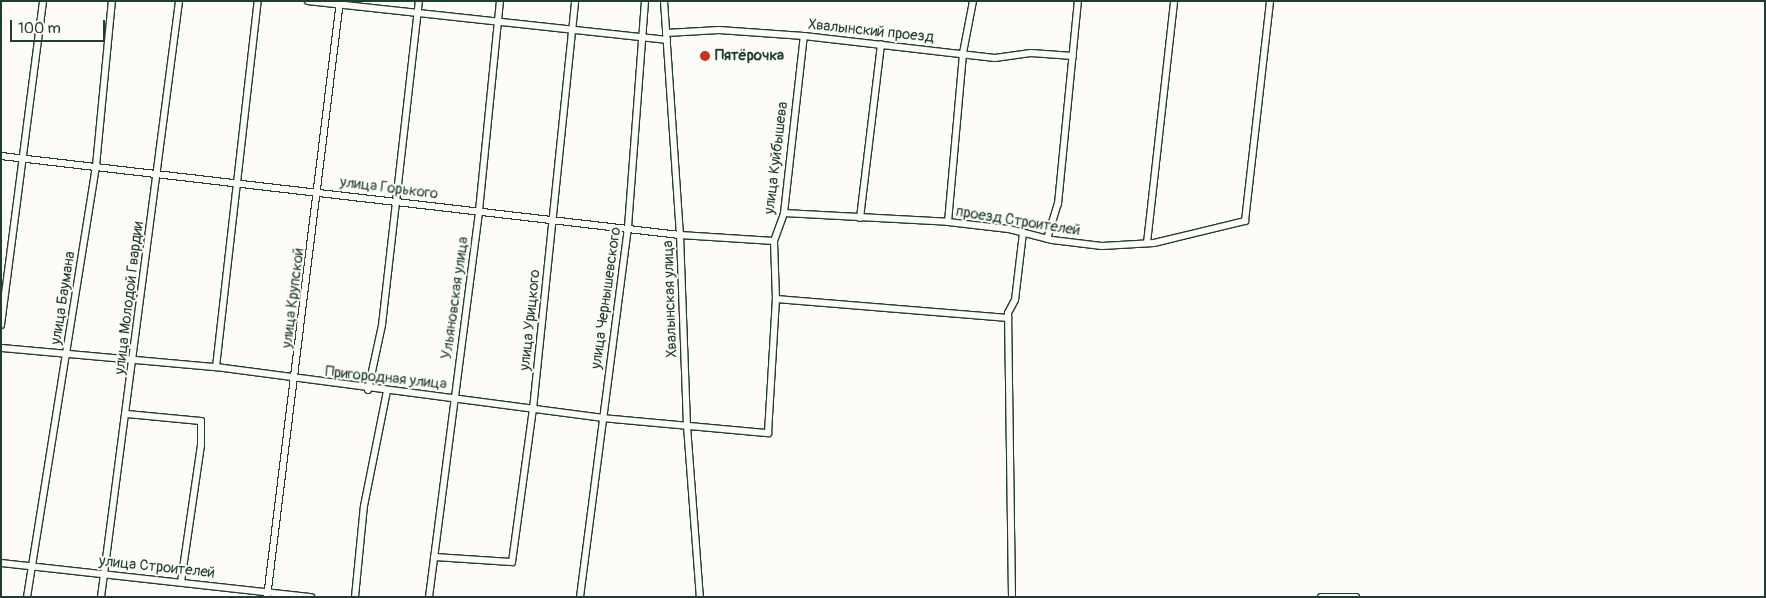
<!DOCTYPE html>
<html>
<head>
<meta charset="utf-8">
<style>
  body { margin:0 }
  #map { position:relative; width:1766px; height:598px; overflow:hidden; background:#fdfcf7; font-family:Pangolin,sans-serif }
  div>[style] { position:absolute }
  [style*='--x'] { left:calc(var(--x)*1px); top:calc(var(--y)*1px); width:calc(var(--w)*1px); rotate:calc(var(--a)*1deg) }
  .roads { filter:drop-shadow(1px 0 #1f3d34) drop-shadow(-1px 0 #1f3d34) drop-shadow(0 1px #1f3d34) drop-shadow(0 -1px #1f3d34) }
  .minor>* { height:6px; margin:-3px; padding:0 3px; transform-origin:3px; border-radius:3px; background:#fdfcf7 }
  .dots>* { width:14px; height:14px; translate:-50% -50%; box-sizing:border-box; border:2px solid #fdfcf7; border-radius:50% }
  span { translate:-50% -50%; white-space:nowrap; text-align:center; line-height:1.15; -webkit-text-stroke:4px #fdfcf7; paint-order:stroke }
  .street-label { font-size:15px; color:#1f3d34 }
  .poi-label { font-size:15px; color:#1f3d34; font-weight:700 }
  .left { translate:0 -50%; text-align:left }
  .frame { position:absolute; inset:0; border:2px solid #1f3d34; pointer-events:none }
  .scale { position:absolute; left:10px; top:20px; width:95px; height:22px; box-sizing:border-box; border:2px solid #1f3d34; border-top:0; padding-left:6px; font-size:15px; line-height:18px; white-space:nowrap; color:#1f3d34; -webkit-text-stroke:4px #fdfcf7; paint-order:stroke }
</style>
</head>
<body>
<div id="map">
  <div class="roads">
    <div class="minor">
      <i style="--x:308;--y:1;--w:361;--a:6.2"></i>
      <i style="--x:664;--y:1;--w:235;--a:86.1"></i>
      <i style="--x:680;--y:235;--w:191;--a:87.9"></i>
      <i style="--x:687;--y:426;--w:171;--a:85.7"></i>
      <i style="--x:666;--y:33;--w:53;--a:-3.2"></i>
      <i style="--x:719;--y:30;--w:85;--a:4"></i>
      <i style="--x:804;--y:36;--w:192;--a:6.6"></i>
      <i style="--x:995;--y:58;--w:36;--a:-8"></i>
      <i style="--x:1031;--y:53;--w:42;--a:4.1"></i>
      <i style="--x:1;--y:156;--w:684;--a:6.64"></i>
      <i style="--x:680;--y:235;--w:94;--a:3.7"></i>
      <i style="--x:784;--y:213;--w:164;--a:3.1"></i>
      <i style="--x:948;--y:222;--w:61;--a:6.5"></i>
      <i style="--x:1009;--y:229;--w:44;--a:14.3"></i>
      <i style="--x:1052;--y:240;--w:50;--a:6.8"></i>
      <i style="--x:1102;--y:246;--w:52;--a:-3.3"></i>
      <i style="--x:1154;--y:243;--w:94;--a:-13.6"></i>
      <i style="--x:1245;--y:221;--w:221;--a:-83.5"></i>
      <i style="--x:860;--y:218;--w:175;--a:-83.1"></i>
      <i style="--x:948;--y:222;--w:170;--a:-84.9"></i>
      <i style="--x:963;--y:53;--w:53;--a:-79.1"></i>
      <i style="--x:1047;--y:239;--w:37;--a:-73"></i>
      <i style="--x:1058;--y:204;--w:204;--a:-84.4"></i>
      <i style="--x:1147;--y:243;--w:244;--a:-83.6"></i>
      <i style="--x:776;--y:299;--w:233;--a:4.7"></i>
      <i style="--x:1;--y:325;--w:327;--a:-82.6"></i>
      <i style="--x:1;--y:348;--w:216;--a:5.1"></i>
      <i style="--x:216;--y:367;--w:389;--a:7.5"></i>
      <i style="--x:602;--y:418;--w:167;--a:5.2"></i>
      <i style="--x:768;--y:433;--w:134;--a:-86.6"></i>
      <i style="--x:776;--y:299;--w:58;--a:-92"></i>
      <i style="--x:774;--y:241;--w:30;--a:-70"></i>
      <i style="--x:784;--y:213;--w:178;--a:-83.6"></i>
      <i style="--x:216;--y:367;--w:368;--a:-83.5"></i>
      <i style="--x:368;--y:390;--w:66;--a:-77.8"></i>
      <i style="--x:382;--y:325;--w:326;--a:-83.5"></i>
      <i style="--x:127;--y:414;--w:74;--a:5.4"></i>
      <i style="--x:201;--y:421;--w:24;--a:90"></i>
      <i style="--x:201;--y:445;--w:138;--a:98.3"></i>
      <i style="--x:434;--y:557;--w:78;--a:3.7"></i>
      <i style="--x:512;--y:562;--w:154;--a:-82.2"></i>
      <i style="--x:533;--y:409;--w:410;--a:-84.1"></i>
      <i style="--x:1;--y:563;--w:312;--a:6.3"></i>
      <i style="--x:27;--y:597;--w:436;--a:-80.9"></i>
      <i style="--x:96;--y:166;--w:166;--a:-84.5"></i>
      <i style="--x:101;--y:597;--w:601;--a:-82.54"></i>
      <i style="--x:267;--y:597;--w:600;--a:-83.02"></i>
      <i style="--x:355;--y:597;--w:91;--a:-84.4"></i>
      <i style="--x:364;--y:506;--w:117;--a:-78.7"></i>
      <i style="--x:429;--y:597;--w:389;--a:-82.6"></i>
      <i style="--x:479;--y:211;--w:211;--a:-84.3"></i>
      <i style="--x:580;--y:597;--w:373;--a:-82.6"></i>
      <i style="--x:628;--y:227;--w:227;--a:-85.7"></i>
      <i style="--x:1012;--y:597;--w:284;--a:-90.8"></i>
      <i style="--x:1008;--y:313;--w:15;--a:-62"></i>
      <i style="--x:1015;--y:300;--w:67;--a:-83.2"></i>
      <i style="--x:1321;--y:597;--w:35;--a:0"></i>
    </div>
  </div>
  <div class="dots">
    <i style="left:705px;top:56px;background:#c8321e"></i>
  </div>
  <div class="street-label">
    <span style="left:871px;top:31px;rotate:6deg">Хвалынский проезд</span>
    <span style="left:776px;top:158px;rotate:-83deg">улица Куйбышева</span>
    <span style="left:389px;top:188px;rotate:7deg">улица Горького</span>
    <span style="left:1018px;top:221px;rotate:9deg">проезд Строителей</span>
    <span style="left:63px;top:298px;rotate:-81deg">улица Баумана</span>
    <span style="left:129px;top:298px;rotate:-83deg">улица Молодой Гвардии</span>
    <span style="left:293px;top:298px;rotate:-83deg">улица Крупской</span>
    <span style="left:455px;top:298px;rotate:-82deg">Ульяновская улица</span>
    <span style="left:606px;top:298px;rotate:-82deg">улица Чернышевского</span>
    <span style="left:670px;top:299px;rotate:-92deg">Хвалынская улица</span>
    <span style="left:530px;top:320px;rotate:-84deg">улица Урицкого</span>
    <span style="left:386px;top:378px;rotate:6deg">Пригородная улица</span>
    <span style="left:157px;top:567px;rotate:6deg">улица Строителей</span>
  </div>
  <div class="poi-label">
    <span class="left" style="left:715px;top:56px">Пятёрочка</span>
  </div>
  <div class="frame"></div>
  <div class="scale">100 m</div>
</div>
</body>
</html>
